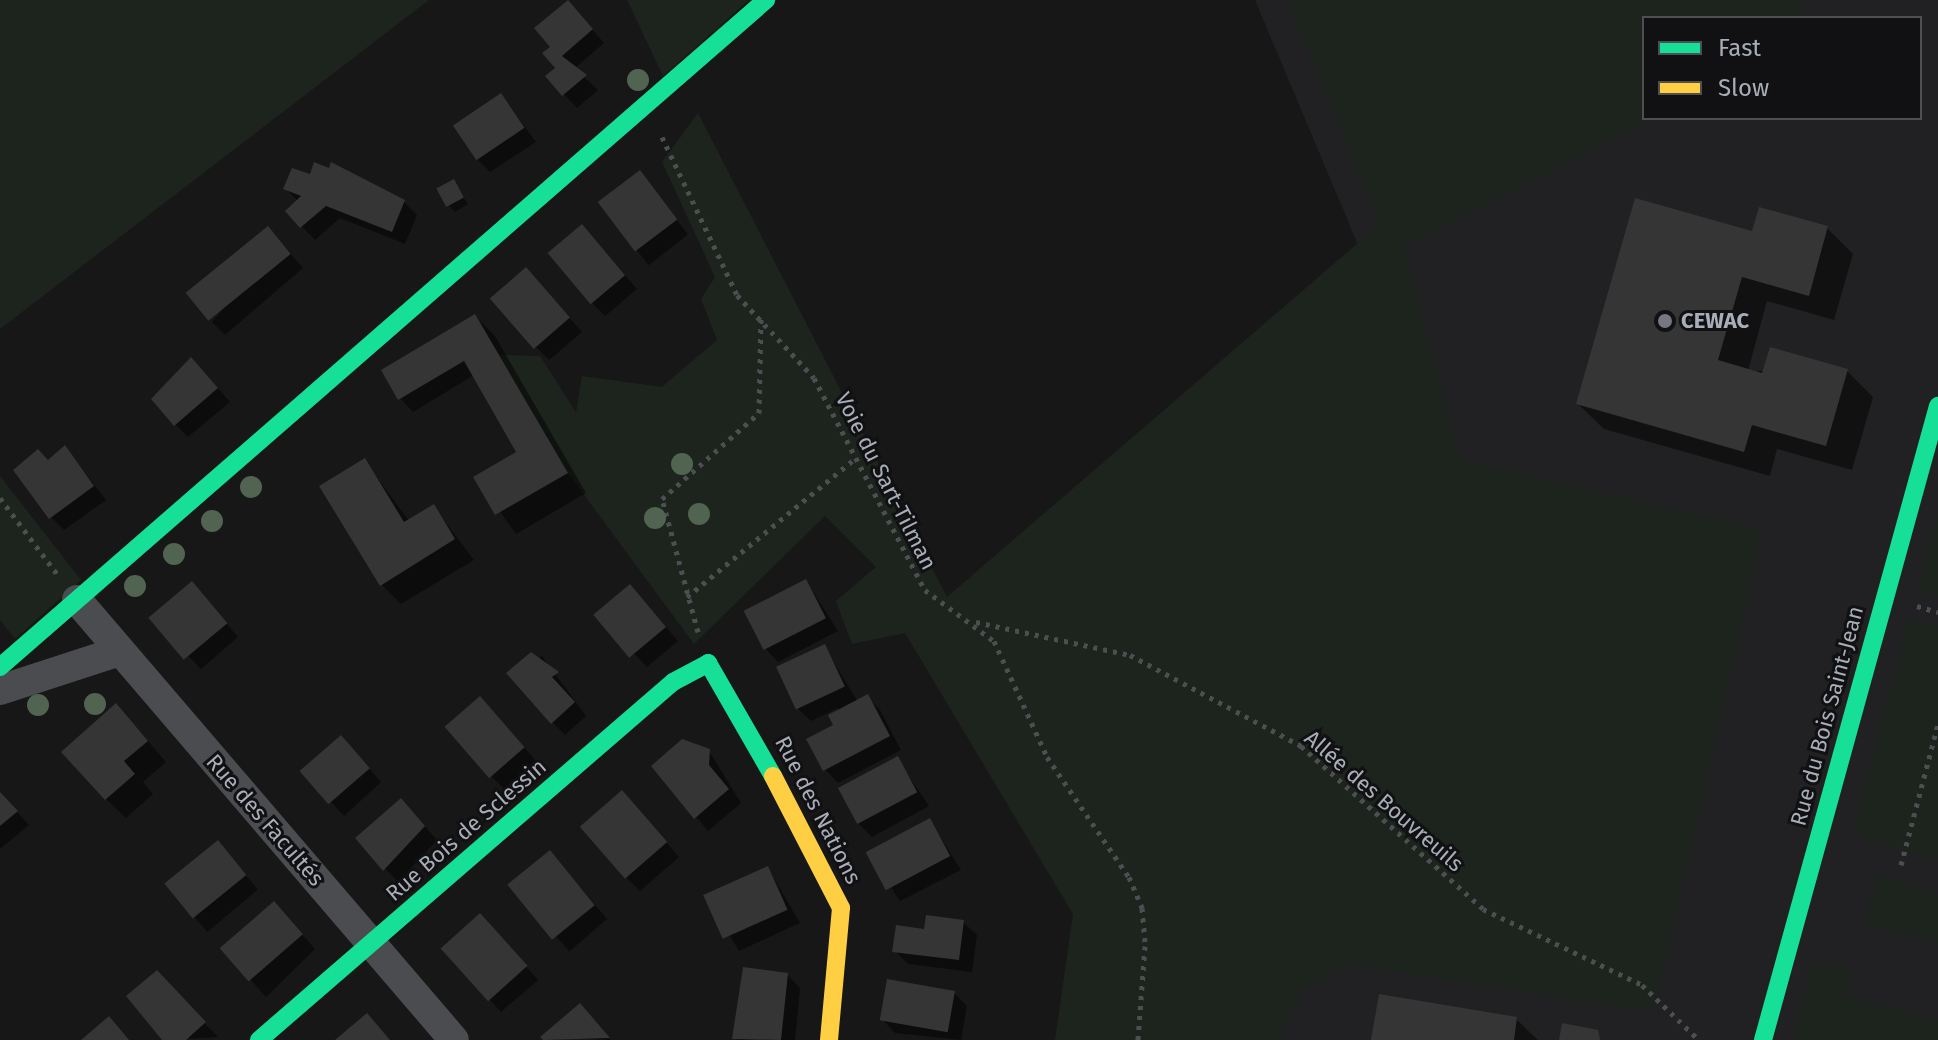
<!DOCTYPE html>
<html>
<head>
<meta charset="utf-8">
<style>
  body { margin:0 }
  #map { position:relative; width:1938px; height:1040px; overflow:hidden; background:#171717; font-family:"Fira Sans",sans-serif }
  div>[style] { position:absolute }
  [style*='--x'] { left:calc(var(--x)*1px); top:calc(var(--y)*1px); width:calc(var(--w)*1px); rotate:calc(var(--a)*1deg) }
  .built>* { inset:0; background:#212123 }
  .green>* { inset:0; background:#1d241e }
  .shadow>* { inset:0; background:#0007; transform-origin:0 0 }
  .building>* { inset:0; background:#353536; transform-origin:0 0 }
  .path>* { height:5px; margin-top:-2.5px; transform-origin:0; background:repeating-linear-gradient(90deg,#4d4e52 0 4px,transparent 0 10px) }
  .street>* { height:30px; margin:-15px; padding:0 15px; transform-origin:15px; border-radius:15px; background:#4b4c50 }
  .fast>* { height:18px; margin:-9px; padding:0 9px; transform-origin:9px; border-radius:9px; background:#16e098 }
  .slow>* { height:18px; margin:-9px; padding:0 9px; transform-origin:9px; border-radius:9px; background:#ffcf43 }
  .trees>* { width:22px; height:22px; margin:-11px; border-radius:50%; background:#506451 }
  .dots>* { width:22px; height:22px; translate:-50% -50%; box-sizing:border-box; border:4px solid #111113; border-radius:50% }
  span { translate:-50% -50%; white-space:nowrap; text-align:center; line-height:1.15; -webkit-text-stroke:6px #111113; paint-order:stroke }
  .poi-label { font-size:22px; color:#a8adb8; font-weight:700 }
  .left { translate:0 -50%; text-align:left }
  .street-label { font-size:22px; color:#a8adb8 }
  .legend { position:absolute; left:1642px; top:16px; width:280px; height:104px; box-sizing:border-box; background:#111113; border:2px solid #4d4f55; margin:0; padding:10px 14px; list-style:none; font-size:24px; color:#a8adb8 }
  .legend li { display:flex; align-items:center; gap:16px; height:40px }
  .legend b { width:40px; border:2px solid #4d4f55 }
</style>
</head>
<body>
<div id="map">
  <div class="built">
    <i style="clip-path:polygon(evenodd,1255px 0,1938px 0,1938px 1040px,1181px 1040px,1369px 271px,1255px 0,1644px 18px,1920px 18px,1920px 118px,1644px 118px,1644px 18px)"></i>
  </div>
  <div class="green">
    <i style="clip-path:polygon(0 0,429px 0,0 329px)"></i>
    <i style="clip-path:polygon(627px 0,749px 0,663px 76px)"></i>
    <i style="clip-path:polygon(1287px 0,1805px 0,1798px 18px,1644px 18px,1644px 118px,1655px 118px,1404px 246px,1461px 460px,1763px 530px,1654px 1012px,1349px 964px,1304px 989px,1278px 1040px,1055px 1040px,1073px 914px,905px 633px,852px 644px,836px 601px,876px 567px,825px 516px,694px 644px,568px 473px,499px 355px,540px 356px,576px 412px,582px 376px,662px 387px,717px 340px,701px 299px,715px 277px,662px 162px,698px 113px,947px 597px,1380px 224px)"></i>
    <i style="clip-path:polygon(0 476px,81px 580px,15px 639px,0 620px)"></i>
    <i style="clip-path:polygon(1938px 517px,1938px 597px,1917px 591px)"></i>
    <i style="clip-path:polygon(1909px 619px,1938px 626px,1938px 859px,1865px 839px,1854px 828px)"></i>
    <i style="clip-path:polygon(1879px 874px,1938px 896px,1938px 943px,1864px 922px)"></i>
    <i style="clip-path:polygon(1811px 963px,1852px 968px,1845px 996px,1938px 1020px,1938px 1040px,1793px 1040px)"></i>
  </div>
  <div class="shadow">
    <i style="clip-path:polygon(580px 15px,604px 43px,575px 68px,598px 90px,577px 108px,548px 77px,557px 69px,553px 47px)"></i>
    <i style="clip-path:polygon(501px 95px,536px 142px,490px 172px,477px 159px)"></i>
    <i style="left:640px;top:173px;width:78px;height:50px;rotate:52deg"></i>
    <i style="clip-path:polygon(311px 176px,404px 202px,417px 215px,405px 244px,340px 218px,315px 240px,288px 212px,299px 202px,285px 188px)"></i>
    <i style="clip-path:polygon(453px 182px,468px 204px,455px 212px,449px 206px)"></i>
    <i style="clip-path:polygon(1827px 228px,1853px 254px,1834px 320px,1767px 301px,1748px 371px,1847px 371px,1873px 397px,1852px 470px,1777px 449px,1770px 476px,1604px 429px,1578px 404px,1753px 234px)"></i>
    <i style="clip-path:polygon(595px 240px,637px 289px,605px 316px,592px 303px)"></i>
    <i style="clip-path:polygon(280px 242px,303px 268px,225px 335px,212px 322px)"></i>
    <i style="clip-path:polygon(539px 283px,582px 332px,549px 360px,536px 347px)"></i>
    <i style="clip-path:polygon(475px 316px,495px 336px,586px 493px,516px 534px,476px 478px,519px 453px,474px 375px,413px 412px,400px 398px)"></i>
    <i style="clip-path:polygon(204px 372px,230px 402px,188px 437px,175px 424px)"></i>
    <i style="clip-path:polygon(65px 447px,106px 500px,64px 530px,51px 517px,48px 462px)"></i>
    <i style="clip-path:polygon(365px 461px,409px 521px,433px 506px,474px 560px,401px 604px,381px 584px)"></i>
    <i style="clip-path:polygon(806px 581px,838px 631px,778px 662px,765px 648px)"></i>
    <i style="clip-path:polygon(204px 597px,238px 637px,201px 669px,151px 618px)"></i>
    <i style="clip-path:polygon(643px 600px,678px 641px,647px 667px,597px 615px)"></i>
    <i style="clip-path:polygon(824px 646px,858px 702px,867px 697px,880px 710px,901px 750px,838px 783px,825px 769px,838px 708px,811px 721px,797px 708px)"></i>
    <i style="clip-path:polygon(542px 656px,586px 716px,565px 735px,552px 722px,536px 660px)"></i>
    <i style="clip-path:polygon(493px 712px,536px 761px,504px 789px,491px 776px)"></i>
    <i style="clip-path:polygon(135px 726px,166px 762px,143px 782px,153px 794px,126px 818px,106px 799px)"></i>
    <i style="clip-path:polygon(354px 751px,381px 782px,344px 816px,303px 771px)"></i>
    <i style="clip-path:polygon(709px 751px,741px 803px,708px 831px,654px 766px)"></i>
    <i style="clip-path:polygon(897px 759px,929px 806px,872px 837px,859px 824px)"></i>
    <i style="clip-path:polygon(0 793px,29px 825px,0 849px)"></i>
    <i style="clip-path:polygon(634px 805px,679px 857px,640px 891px,627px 878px)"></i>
    <i style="clip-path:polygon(414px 814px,437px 840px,398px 882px,357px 838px)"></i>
    <i style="clip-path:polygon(930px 821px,961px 870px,900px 901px,868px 852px)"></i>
    <i style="left:218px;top:842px;width:62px;height:66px;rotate:50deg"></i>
    <i style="left:550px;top:853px;width:87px;height:50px;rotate:49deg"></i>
    <i style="clip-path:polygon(768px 868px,800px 923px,739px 951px,707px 897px)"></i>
    <i style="clip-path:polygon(287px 917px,315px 949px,266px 997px,222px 948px)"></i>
    <i style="clip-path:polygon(963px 922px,977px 935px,972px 972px,908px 964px,895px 951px,926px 931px)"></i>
    <i style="clip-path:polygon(493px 929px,538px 980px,501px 1012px,443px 948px)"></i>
    <i style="clip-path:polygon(156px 973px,218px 1037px,165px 1040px)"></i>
    <i style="clip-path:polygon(787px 975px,800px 988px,795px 1040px,736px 1040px)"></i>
    <i style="clip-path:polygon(954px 993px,967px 1006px,961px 1040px,895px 1033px,882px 1019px)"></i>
    <i style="clip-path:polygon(593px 1019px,611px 1040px,543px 1037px)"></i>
    <i style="clip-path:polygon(1516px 1019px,1538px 1040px,1373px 1040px)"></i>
  </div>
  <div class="building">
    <i style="clip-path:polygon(568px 0,593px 29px,562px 56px,587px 75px,562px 96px,545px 76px,555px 68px,542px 53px,550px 47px,534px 28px)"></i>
    <i style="left:501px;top:93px;width:42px;height:58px;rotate:56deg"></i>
    <i style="clip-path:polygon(314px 162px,329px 168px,331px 162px,405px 200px,392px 232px,326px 206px,300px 228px,285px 211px,301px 196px,283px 189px,292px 168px,310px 174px)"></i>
    <i style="left:640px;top:170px;width:62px;height:53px;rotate:53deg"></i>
    <i style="left:454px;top:179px;width:21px;height:20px;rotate:62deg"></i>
    <i style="clip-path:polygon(1635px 198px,1752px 231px,1759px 207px,1828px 226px,1809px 296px,1742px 277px,1718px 360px,1762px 373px,1770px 347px,1848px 369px,1826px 446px,1752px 425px,1744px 452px,1576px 404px)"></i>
    <i style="left:582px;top:224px;width:67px;height:45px;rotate:50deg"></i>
    <i style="left:268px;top:226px;width:36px;height:106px;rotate:51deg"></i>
    <i style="left:526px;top:267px;width:67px;height:48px;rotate:49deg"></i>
    <i style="clip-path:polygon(475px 314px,568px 473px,495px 515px,473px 477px,516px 452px,464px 361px,398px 400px,381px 370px)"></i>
    <i style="clip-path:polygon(191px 357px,218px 388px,174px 426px,151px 399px)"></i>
    <i style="clip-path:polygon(65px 445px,94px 486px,49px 519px,13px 470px,38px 449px,48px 460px)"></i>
    <i style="clip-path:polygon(365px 458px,404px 522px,434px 504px,455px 539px,380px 586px,319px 486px)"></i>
    <i style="left:806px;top:579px;width:44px;height:70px;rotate:63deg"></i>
    <i style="left:192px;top:581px;width:55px;height:57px;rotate:50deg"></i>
    <i style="left:630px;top:584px;width:56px;height:48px;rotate:50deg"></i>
    <i style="left:825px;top:644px;width:47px;height:54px;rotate:65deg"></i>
    <i style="clip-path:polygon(531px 652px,559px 672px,552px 677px,575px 702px,551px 724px,506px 673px)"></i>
    <i style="clip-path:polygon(868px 694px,890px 736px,823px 771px,806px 739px,833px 725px,828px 715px)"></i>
    <i style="left:480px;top:696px;width:68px;height:47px;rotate:49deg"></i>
    <i style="clip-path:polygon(116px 703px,148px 741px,124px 761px,135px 774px,105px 800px,61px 752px)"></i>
    <i style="left:341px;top:735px;width:44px;height:55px;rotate:49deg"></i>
    <i style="clip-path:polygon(682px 739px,710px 749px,709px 765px,729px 789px,694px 819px,651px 766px)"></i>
    <i style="left:898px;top:756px;width:41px;height:68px;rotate:62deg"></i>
    <i style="left:622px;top:790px;width:69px;height:56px;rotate:49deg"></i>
    <i style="clip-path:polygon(0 792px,18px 811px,0 826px)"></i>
    <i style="clip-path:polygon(401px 798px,425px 826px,383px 871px,355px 838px)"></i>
    <i style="left:930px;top:818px;width:43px;height:73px;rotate:62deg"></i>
    <i style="left:218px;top:840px;width:45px;height:69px;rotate:51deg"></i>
    <i style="left:550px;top:850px;width:71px;height:55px;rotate:51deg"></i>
    <i style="left:768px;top:866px;width:48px;height:71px;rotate:66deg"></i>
    <i style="left:274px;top:901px;width:44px;height:72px;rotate:49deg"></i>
    <i style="left:480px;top:913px;width:71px;height:53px;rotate:48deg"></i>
    <i style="clip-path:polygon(926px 915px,964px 920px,959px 960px,892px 952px,896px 925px,924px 929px)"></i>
    <i style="clip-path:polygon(743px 967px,788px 973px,781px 1040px,732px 1039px)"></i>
    <i style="clip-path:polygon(157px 970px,206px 1022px,186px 1040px,162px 1040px,126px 996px)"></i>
    <i style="left:887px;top:979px;width:69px;height:42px;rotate:10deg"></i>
    <i style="clip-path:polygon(1379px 994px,1517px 1017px,1514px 1040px,1371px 1040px)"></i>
    <i style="clip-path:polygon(580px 1003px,610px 1038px,543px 1040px,540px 1037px)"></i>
    <i style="clip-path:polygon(367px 1013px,390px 1040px,335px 1040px)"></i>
    <i style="clip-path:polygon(109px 1016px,129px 1040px,81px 1040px)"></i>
    <i style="clip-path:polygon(1562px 1023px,1598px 1030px,1600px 1040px,1559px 1040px)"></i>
  </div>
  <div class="path">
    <i style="--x:662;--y:137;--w:175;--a:64.6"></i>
    <i style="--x:737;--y:295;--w:113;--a:47.1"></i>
    <i style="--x:814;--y:378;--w:239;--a:62.4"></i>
    <i style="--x:925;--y:590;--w:86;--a:36.5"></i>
    <i style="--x:994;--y:641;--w:128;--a:65.4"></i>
    <i style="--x:1047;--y:757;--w:145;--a:55.7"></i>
    <i style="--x:1129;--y:877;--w:34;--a:67"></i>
    <i style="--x:1142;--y:908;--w:38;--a:85"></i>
    <i style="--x:1145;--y:946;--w:94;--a:94.3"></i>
    <i style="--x:0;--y:498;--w:95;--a:53.1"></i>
    <i style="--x:687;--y:597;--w:220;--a:-39.5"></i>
    <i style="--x:1917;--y:606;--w:22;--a:16"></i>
    <i style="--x:976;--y:622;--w:157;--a:12.1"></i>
    <i style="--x:1130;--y:655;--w:194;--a:28"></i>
    <i style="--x:1301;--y:746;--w:244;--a:41.8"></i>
    <i style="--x:1483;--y:909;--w:176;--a:25.5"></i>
    <i style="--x:1642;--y:985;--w:79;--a:44"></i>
    <i style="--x:698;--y:632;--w:138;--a:-105.1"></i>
    <i style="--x:662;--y:499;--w:130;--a:-41.6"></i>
    <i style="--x:759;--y:413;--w:95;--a:-88.8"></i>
    <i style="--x:1901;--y:865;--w:146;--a:-75.3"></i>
  </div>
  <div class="street">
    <i style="--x:77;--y:600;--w:579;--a:49.41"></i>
    <i style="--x:0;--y:690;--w:126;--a:-18"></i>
  </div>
  <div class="fast">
    <i style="--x:0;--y:667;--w:1016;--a:-41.05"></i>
    <i style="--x:259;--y:1040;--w:547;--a:-40.85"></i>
    <i style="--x:673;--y:682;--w:40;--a:-28"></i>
    <i style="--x:708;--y:663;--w:130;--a:60.1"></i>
    <i style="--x:1763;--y:1040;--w:658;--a:-74.57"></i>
  </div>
  <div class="slow">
    <i style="--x:773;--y:776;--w:148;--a:62.7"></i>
    <i style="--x:841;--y:908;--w:133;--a:95.2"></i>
  </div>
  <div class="trees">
    <i style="left:638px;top:80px"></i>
    <i style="left:682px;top:464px"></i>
    <i style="left:251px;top:487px"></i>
    <i style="left:699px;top:514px"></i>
    <i style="left:655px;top:518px"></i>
    <i style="left:212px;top:521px"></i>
    <i style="left:174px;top:554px"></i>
    <i style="left:135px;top:586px"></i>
    <i style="left:95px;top:704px"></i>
    <i style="left:38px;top:705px"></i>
  </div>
  <div class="dots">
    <i style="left:1665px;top:321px;background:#757880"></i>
  </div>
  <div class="poi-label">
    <span class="left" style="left:1681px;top:321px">CEWAC</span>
  </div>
  <div class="street-label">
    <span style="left:886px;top:481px;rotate:63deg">Voie du Sart-Tilman</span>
    <span style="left:1827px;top:716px;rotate:-75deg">Rue du Bois Saint-Jean</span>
    <span style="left:1384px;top:801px;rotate:41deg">Allée des Bouvreuils</span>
    <span style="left:818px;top:810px;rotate:63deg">Rue des Nations</span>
    <span style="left:265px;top:820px;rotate:49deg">Rue des Facultés</span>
    <span style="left:466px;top:830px;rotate:-41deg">Rue Bois de Sclessin</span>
  </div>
  <ul class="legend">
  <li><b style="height:10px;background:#16e098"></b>Fast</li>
  <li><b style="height:10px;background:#ffcf43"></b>Slow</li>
  </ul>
</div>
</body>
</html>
